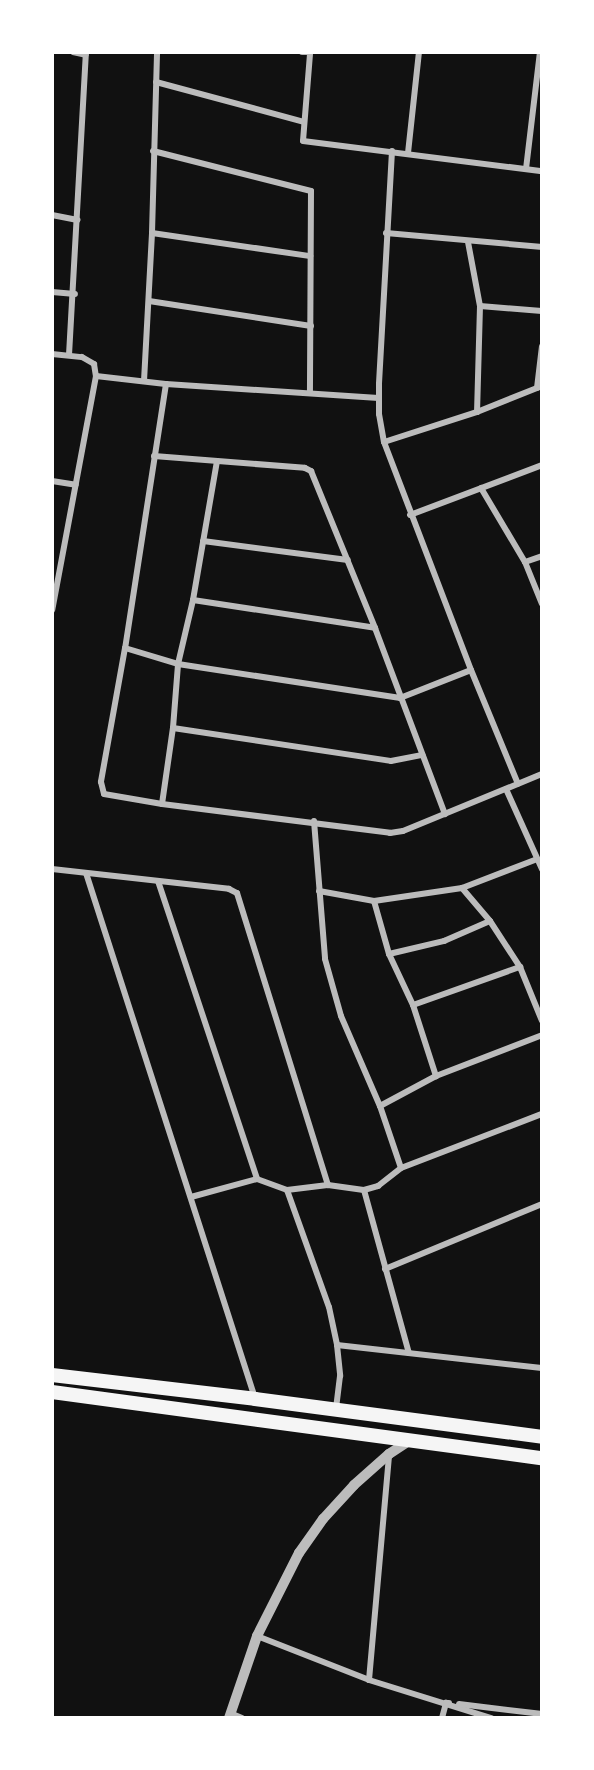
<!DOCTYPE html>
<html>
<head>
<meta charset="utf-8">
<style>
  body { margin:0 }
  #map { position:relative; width:594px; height:1770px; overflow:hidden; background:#111; font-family:Poppins,sans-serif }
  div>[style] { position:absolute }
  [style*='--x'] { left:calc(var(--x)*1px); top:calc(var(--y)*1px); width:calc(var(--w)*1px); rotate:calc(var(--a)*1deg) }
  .minor>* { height:6px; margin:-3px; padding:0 3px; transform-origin:3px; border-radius:3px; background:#bcbcbc }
  .tertiary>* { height:10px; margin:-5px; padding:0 5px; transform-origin:5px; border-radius:5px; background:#bcbcbc }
  .primary>* { height:14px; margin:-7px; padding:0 7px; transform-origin:7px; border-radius:7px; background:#f5f5f5 }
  span { translate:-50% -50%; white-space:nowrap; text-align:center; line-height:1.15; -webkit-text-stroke:4.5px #fff; paint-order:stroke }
  .frame { position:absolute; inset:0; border:54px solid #fff; pointer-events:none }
</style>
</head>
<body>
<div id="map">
  <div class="minor">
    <i style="--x:73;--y:52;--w:13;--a:13"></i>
    <i style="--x:302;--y:52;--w:8;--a:0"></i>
    <i style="--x:310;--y:54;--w:87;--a:94.6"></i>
    <i style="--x:303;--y:141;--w:241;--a:7.2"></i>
    <i style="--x:156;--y:82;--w:153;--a:15.1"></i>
    <i style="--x:153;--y:151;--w:163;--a:14.2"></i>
    <i style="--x:311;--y:191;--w:202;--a:90.3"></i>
    <i style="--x:392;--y:151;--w:233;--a:93.2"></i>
    <i style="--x:379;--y:384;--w:30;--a:90"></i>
    <i style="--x:379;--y:414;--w:28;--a:80"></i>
    <i style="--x:384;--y:442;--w:244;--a:69.1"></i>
    <i style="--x:471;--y:670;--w:123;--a:67.6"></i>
    <i style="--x:408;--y:153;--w:102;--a:-83.8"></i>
    <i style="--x:526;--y:169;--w:118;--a:-83.2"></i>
    <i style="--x:52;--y:215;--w:26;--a:11"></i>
    <i style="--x:152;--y:233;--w:160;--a:8.3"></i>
    <i style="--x:386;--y:233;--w:157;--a:5.1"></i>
    <i style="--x:468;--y:242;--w:65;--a:79.4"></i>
    <i style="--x:480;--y:306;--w:106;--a:91.6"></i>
    <i style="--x:52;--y:292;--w:23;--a:5"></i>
    <i style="--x:149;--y:301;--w:164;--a:8.8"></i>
    <i style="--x:480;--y:306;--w:62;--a:4.6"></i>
    <i style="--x:52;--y:354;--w:30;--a:6"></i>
    <i style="--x:82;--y:357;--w:14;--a:30"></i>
    <i style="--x:94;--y:364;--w:12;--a:81"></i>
    <i style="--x:96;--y:376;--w:238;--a:100.6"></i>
    <i style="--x:69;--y:355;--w:303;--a:-86.8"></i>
    <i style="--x:96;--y:376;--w:70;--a:6.5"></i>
    <i style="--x:166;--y:384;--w:213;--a:3.8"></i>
    <i style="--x:144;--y:381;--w:148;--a:-86.9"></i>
    <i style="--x:152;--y:233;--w:181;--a:-88.4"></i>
    <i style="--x:166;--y:384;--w:267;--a:98.8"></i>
    <i style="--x:125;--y:648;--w:136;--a:100.2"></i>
    <i style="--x:101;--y:782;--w:12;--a:76"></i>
    <i style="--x:104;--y:794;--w:59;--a:9.8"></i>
    <i style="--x:162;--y:804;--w:230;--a:7.2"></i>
    <i style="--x:390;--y:833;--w:13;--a:-9"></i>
    <i style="--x:403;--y:831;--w:150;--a:-22.3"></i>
    <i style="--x:537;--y:388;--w:42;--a:-83.2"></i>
    <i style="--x:384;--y:442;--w:98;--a:-17.9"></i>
    <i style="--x:477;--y:412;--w:70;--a:-21.8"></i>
    <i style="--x:154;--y:456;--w:151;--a:4.5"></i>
    <i style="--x:305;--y:468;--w:7;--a:27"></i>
    <i style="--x:311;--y:471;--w:170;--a:67.8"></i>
    <i style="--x:375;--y:628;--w:199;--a:69.4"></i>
    <i style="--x:52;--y:481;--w:24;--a:9"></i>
    <i style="--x:481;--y:488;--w:86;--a:59.3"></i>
    <i style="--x:525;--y:562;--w:45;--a:68"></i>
    <i style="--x:410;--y:515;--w:141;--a:-20.7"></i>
    <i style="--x:203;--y:541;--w:146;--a:7.5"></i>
    <i style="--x:525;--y:562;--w:18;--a:-19"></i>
    <i style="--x:193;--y:600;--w:184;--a:8.7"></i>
    <i style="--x:125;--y:648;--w:55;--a:16.8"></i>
    <i style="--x:178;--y:664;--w:225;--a:8.7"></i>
    <i style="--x:400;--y:698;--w:76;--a:-21.5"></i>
    <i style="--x:173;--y:728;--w:220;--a:8.6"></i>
    <i style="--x:391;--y:761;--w:32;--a:-11"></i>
    <i style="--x:506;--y:789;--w:88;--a:65.8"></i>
    <i style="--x:162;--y:804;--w:77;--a:-81.8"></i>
    <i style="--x:173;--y:728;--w:64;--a:-85.5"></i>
    <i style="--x:178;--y:664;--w:66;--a:-76.8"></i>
    <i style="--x:193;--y:600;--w:141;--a:-80.2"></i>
    <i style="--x:314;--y:821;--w:138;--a:85.4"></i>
    <i style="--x:325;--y:959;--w:59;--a:74.3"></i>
    <i style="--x:341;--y:1016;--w:98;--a:66.6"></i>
    <i style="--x:380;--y:1106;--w:65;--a:71.3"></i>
    <i style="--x:52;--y:869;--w:178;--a:6.4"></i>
    <i style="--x:229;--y:889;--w:9;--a:27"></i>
    <i style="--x:237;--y:893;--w:306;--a:72.7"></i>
    <i style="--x:86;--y:873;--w:552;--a:72.16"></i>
    <i style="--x:158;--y:881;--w:314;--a:71.6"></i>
    <i style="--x:462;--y:888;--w:43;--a:49.7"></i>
    <i style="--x:490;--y:921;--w:55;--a:56.9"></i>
    <i style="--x:520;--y:967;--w:58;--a:67.8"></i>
    <i style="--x:319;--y:891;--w:56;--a:10.3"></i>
    <i style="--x:374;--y:901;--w:89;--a:-8.4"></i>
    <i style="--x:462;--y:888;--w:80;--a:-21.1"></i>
    <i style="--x:374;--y:901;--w:55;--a:74.2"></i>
    <i style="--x:389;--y:954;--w:56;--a:64.8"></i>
    <i style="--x:413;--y:1005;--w:75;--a:72.1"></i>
    <i style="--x:389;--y:954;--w:57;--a:-13.3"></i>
    <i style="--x:444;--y:941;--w:50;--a:-23.5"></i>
    <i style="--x:413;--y:1005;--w:114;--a:-19.6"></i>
    <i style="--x:380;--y:1106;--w:64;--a:-28.2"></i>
    <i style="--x:436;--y:1076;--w:114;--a:-21.1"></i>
    <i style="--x:287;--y:1190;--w:124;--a:70.3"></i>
    <i style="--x:329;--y:1307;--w:39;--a:78"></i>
    <i style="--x:337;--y:1345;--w:31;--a:84"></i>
    <i style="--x:340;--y:1376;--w:35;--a:97"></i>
    <i style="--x:364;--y:1190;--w:169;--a:74.6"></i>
    <i style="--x:191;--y:1197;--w:68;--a:-15.3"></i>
    <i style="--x:257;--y:1179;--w:32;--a:20"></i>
    <i style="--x:287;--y:1190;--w:41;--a:-7"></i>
    <i style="--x:328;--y:1185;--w:36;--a:8"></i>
    <i style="--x:364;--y:1190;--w:15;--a:-16"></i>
    <i style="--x:378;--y:1186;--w:29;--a:-38"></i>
    <i style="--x:401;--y:1168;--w:151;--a:-21"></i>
    <i style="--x:385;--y:1269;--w:170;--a:-22.5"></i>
    <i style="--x:337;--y:1345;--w:206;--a:6.4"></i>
    <i style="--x:257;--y:1636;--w:120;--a:21.4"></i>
    <i style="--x:369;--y:1680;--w:128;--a:17.3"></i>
    <i style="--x:369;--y:1680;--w:226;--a:-84.9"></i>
    <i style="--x:459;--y:1704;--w:84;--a:6.9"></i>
    <i style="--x:230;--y:1713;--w:13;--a:23"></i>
    <i style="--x:442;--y:1718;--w:16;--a:-75"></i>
    <i style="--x:446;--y:1703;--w:3;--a:0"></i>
  </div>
  <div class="tertiary">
    <i style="--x:229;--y:1718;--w:87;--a:-71.1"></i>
    <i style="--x:257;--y:1636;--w:93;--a:-63.2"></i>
    <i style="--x:299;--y:1553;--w:42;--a:-54.8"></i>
    <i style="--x:323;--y:1519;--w:46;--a:-47.6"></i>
    <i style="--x:354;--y:1485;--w:47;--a:-41.5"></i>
    <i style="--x:389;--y:1454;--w:24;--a:-33"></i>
  </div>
  <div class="primary">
    <i style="--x:52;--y:1375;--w:204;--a:6.7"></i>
    <i style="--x:255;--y:1399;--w:290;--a:7.5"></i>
    <i style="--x:52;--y:1392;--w:494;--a:7.7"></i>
  </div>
  <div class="frame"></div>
</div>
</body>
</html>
